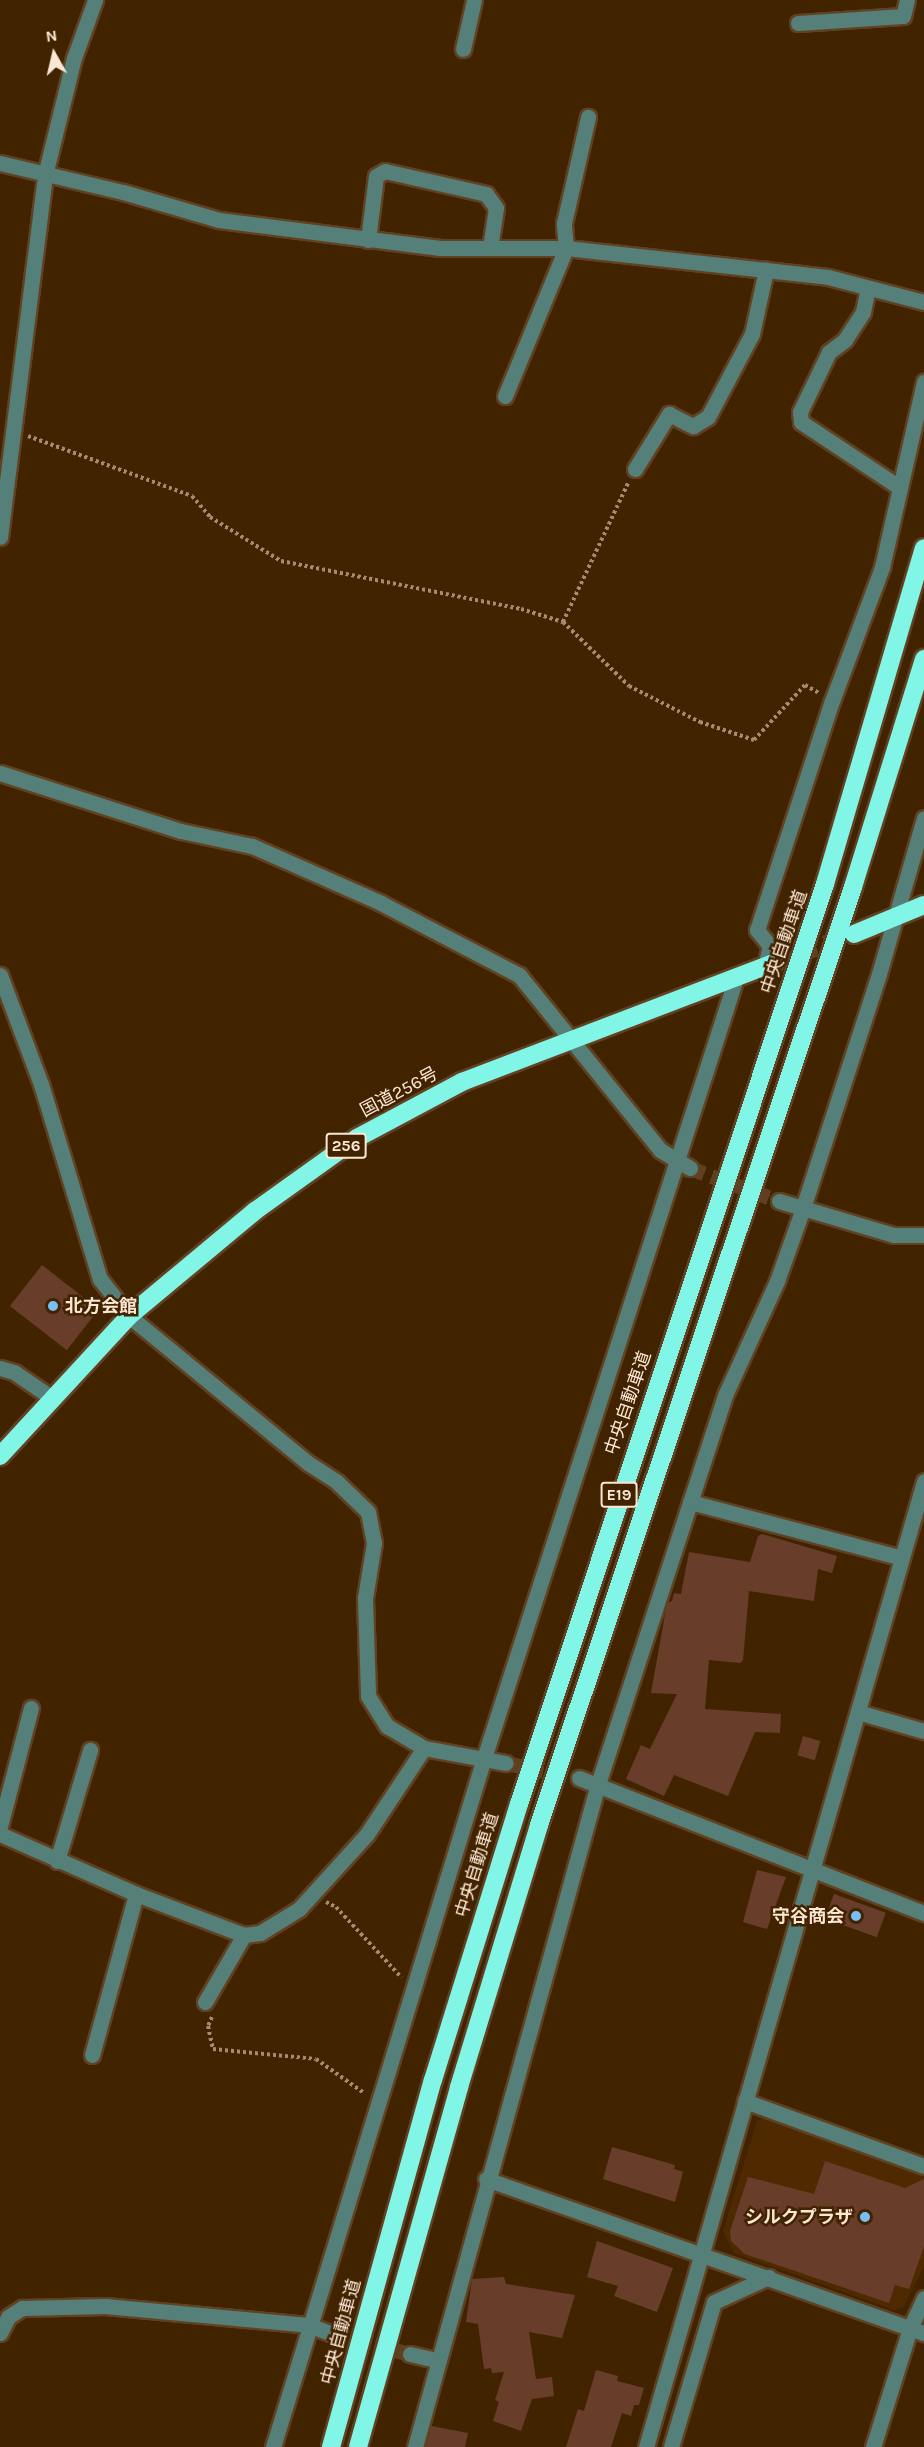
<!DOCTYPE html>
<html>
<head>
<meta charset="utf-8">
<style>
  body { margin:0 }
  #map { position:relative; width:924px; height:2447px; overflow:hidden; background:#422300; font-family:Karla,"Noto Sans JP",sans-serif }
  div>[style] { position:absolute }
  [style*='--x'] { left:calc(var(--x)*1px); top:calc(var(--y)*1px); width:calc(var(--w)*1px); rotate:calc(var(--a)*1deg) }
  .built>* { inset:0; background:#4f2a00 }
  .building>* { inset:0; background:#683e2b; transform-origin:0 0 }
  .minor-tunnel>* { height:15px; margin-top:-7.5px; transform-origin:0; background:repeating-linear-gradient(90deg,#5e4020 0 15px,transparent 0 23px) }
  .highway-tunnel>* { height:18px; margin-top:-9px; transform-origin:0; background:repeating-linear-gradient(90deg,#5e4020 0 18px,transparent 0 27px) }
  .path>* { height:4px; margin-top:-2px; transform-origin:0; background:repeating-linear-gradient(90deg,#a58b72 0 3px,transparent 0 6px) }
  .roads { filter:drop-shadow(2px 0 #604222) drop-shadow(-2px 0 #604222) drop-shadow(0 2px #604222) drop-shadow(0 -2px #604222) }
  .minor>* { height:15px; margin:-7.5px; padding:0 7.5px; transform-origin:7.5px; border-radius:7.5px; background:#558079 }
  .highway>* { height:18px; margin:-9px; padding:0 9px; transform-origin:9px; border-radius:9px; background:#82f6e6 }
  .dots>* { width:16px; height:16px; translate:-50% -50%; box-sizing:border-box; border:3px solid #422300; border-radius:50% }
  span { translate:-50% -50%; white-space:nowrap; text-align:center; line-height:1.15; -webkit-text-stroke:5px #422300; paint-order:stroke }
  .shield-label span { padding:2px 4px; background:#422300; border:2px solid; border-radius:4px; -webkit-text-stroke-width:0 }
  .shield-label { font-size:16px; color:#fce7d5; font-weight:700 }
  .street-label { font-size:18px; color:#fce7d5 }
  .poi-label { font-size:18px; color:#fce7d5; font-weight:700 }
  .left { translate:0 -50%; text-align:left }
  .right { translate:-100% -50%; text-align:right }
  .north { position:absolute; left:24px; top:24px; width:60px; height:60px; -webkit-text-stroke:4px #422300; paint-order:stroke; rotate:352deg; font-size:16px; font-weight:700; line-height:24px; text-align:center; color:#fce7d5 }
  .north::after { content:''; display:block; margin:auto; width:21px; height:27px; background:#fce7d5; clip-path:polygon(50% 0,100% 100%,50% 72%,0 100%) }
</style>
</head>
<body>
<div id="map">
  <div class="built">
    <i style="clip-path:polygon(765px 2117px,924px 2177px,924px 2266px,904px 2306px,894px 2310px,734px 2253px,723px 2231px,757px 2121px)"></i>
  </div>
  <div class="building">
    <i style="left:42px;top:1265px;width:72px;height:52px;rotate:38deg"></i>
    <i style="clip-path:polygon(762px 1534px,837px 1556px,832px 1573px,818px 1569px,814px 1601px,749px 1591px,743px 1660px,740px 1663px,709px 1660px,705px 1709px,781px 1714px,780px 1733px,755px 1732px,728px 1796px,674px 1775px,664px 1796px,626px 1779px,641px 1745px,650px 1749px,677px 1694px,651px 1693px,667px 1603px,672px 1601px,674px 1593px,681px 1594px,689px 1552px,750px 1562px,758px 1536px)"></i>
    <i style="left:803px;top:1736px;width:18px;height:20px;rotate:16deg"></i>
    <i style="clip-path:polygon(757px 1870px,786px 1877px,767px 1929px,743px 1922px)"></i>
    <i style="left:834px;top:1894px;width:55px;height:26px;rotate:20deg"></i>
    <i style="clip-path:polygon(612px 2147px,675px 2165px,674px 2169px,683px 2172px,675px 2202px,603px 2179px)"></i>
    <i style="clip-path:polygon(825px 2161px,905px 2188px,924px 2179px,924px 2247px,909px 2289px,895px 2285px,889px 2303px,745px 2254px,731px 2241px,730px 2231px,748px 2177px,814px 2194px)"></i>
    <i style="clip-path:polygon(597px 2241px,673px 2268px,657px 2312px,614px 2296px,618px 2286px,587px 2277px)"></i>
    <i style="clip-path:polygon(504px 2277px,506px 2284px,575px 2295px,562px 2338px,529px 2332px,536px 2379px,552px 2377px,554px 2396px,532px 2399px,521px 2431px,493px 2421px,499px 2402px,495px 2400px,504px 2372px,492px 2373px,491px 2368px,484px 2369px,478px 2324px,466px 2322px,472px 2279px)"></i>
    <i style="clip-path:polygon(596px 2370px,618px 2376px,617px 2381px,644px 2388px,639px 2405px,634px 2405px,631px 2416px,622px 2413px,611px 2447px,566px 2447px,578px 2409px,584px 2411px)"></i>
    <i style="clip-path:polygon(431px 2426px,468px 2433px,465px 2447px,425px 2447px)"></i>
  </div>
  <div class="minor-tunnel">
    <i style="--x:690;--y:1168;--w:95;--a:20.3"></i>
    <i style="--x:506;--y:1763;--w:75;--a:11.6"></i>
    <i style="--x:330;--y:2333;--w:83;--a:14.7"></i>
  </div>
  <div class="highway-tunnel">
    <i style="--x:774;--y:963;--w:76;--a:-20.1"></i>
  </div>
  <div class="path">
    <i style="--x:28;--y:436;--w:175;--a:20.1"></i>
    <i style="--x:192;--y:496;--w:28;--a:49"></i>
    <i style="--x:210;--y:517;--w:84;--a:31.8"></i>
    <i style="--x:281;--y:561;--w:245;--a:11.3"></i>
    <i style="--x:521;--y:609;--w:44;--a:17.2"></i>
    <i style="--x:563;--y:622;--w:92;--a:44.1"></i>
    <i style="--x:629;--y:686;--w:80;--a:26.9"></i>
    <i style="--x:700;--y:722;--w:57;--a:18.4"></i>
    <i style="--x:754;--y:740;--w:75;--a:-47.2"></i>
    <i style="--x:805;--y:685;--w:16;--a:30"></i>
    <i style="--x:563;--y:622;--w:153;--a:-64.9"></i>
    <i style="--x:326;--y:1902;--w:11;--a:27"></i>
    <i style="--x:336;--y:1907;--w:96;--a:47.1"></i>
    <i style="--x:212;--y:2017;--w:10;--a:114"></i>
    <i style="--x:208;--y:2026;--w:24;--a:78"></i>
    <i style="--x:213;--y:2049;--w:103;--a:5.5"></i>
    <i style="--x:316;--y:2059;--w:59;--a:35.3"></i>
  </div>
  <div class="roads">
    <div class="minor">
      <i style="--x:798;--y:23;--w:105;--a:-3.8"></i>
      <i style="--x:903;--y:16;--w:16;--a:-76"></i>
      <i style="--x:463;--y:49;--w:50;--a:-77.3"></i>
      <i style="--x:0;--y:163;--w:126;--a:13.3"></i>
      <i style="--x:123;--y:192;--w:100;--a:16.3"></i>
      <i style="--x:219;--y:220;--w:223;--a:7.2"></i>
      <i style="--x:440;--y:248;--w:126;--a:0"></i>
      <i style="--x:566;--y:248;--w:201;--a:6.3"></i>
      <i style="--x:766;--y:270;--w:62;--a:6.4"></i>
      <i style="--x:828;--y:277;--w:99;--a:14.6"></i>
      <i style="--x:368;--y:240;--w:64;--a:-82.9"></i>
      <i style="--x:376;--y:176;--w:10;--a:-29"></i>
      <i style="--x:385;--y:171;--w:104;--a:12.8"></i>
      <i style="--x:486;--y:194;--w:17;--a:54"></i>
      <i style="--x:496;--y:208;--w:40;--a:98.5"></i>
      <i style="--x:868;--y:288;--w:25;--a:102"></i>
      <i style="--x:863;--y:312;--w:33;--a:123"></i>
      <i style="--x:845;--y:340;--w:20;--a:143"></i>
      <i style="--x:829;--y:352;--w:67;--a:115.8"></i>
      <i style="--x:800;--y:412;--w:10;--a:84"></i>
      <i style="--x:801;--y:422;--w:118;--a:33.6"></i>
      <i style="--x:505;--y:396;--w:160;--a:-67.6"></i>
      <i style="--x:566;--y:248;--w:25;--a:-95"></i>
      <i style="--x:564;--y:223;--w:109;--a:-77.2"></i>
      <i style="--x:635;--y:469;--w:65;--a:-58.3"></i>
      <i style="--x:669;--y:414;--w:27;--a:27"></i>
      <i style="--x:693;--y:426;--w:17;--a:-31"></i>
      <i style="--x:708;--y:417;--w:94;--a:-62.1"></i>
      <i style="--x:752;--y:334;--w:66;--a:-77.7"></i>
      <i style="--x:0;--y:537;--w:365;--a:-82.9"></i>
      <i style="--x:45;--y:175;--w:121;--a:-76.1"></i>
      <i style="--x:74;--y:58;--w:62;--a:-70.1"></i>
      <i style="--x:0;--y:773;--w:190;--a:17.8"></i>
      <i style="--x:181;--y:831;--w:73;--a:11.9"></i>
      <i style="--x:252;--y:846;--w:141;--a:23.8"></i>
      <i style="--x:381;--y:903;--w:156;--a:27.6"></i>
      <i style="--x:519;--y:975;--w:225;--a:51.1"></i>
      <i style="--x:660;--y:1150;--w:35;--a:31"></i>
      <i style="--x:765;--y:967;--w:22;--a:-77"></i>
      <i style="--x:770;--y:946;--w:21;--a:-129"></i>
      <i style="--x:757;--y:930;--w:241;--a:-71.9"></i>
      <i style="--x:832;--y:701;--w:143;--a:-69.5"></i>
      <i style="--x:882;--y:567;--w:190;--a:-77.2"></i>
      <i style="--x:0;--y:975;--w:116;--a:69.4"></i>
      <i style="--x:41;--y:1084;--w:204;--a:73.2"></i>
      <i style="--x:100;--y:1279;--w:47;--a:51.9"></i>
      <i style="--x:129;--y:1316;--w:232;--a:39.4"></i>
      <i style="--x:308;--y:1463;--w:35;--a:33"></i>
      <i style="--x:337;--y:1482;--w:43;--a:44.1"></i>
      <i style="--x:368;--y:1512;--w:32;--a:79"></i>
      <i style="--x:374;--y:1543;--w:56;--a:99.3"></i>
      <i style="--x:365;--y:1598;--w:98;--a:88.2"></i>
      <i style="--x:368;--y:1696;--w:36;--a:58"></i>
      <i style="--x:387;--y:1726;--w:43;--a:30.7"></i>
      <i style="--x:424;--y:1748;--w:83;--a:10.4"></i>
      <i style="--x:779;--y:1201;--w:120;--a:16.5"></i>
      <i style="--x:894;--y:1235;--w:30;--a:0"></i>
      <i style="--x:0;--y:1368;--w:15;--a:16"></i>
      <i style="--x:14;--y:1372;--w:46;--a:34.4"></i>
      <i style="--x:690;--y:1502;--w:219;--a:14.8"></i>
      <i style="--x:858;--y:1712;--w:69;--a:16.1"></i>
      <i style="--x:579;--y:1778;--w:370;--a:21.4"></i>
      <i style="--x:0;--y:1826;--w:122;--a:-75.3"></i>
      <i style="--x:0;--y:1834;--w:149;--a:23.8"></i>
      <i style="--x:136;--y:1894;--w:116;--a:20.8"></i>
      <i style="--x:244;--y:1935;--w:16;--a:-7"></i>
      <i style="--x:260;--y:1933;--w:46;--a:-31.6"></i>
      <i style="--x:299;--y:1909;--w:101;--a:-47.8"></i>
      <i style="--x:367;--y:1834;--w:103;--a:-56.5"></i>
      <i style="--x:57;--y:1861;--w:116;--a:-73.4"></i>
      <i style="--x:205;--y:2002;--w:78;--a:-59.8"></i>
      <i style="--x:92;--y:2055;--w:167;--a:-74.7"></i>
      <i style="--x:745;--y:2101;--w:190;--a:20"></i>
      <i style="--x:486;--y:2179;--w:464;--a:19.4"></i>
      <i style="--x:0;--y:2333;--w:18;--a:-63"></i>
      <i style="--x:8;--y:2317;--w:17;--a:-33"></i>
      <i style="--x:22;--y:2308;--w:83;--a:-1.4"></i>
      <i style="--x:105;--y:2306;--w:204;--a:5.3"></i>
      <i style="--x:308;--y:2325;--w:23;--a:20"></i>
      <i style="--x:410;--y:2354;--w:27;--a:13"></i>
      <i style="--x:273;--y:2447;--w:721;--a:-72.97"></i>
      <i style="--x:484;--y:1758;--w:820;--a:-72.1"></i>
      <i style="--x:415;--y:2447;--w:688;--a:-74.57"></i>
      <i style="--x:598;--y:1784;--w:411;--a:-71.9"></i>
      <i style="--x:726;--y:1393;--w:123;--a:-65.5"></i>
      <i style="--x:777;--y:1281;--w:74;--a:-70.3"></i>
      <i style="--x:802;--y:1211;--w:249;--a:-72"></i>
      <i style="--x:879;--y:974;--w:162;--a:-73.9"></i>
      <i style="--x:646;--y:2447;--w:1005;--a:-73.94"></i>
      <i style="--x:671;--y:2447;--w:151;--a:-73.5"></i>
      <i style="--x:714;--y:2302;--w:60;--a:-24.8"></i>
      <i style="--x:873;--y:2447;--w:125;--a:-72.7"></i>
      <i style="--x:910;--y:2328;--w:33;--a:-65"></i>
    </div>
    <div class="highway">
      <i style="--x:854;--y:934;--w:76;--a:-22.5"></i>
      <i style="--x:0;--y:1456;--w:190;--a:-47.3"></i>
      <i style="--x:129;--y:1316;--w:164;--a:-39.8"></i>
      <i style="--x:255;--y:1211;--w:125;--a:-35.6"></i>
      <i style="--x:357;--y:1138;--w:119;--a:-28.1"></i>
      <i style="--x:462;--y:1082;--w:334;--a:-20.9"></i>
      <i style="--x:331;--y:2447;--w:381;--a:-74.5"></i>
      <i style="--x:433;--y:2080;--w:289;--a:-72.7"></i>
      <i style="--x:519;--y:1804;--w:970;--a:-71.6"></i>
      <i style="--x:825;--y:884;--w:350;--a:-73.6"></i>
      <i style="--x:358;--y:2447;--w:374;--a:-74.3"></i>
      <i style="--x:459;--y:2087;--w:274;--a:-73"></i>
      <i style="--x:539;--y:1825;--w:989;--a:-71.49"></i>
      <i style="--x:853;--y:887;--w:239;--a:-72.7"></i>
    </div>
  </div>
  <div class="dots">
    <i style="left:53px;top:1306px;background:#78bff8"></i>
    <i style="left:856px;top:1916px;background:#78bff8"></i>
    <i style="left:865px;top:2217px;background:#78bff8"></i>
  </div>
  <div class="shield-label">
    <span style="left:346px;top:1146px">256</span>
    <span style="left:619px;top:1495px">E19</span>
  </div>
  <div class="street-label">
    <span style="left:784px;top:942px;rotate:-71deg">中央自動車道</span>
    <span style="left:399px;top:1092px;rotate:-28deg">国道256号</span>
    <span style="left:628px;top:1403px;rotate:-71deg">中央自動車道</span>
    <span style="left:477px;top:1865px;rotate:-73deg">中央自動車道</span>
    <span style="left:341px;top:2332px;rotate:-75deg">中央自動車道</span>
  </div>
  <div class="poi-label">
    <span class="left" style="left:65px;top:1306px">北方会館</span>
    <span class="right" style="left:844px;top:1916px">守谷商会</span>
    <span class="right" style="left:853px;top:2217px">シルクプラザ</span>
  </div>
  <div class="north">N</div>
</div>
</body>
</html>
